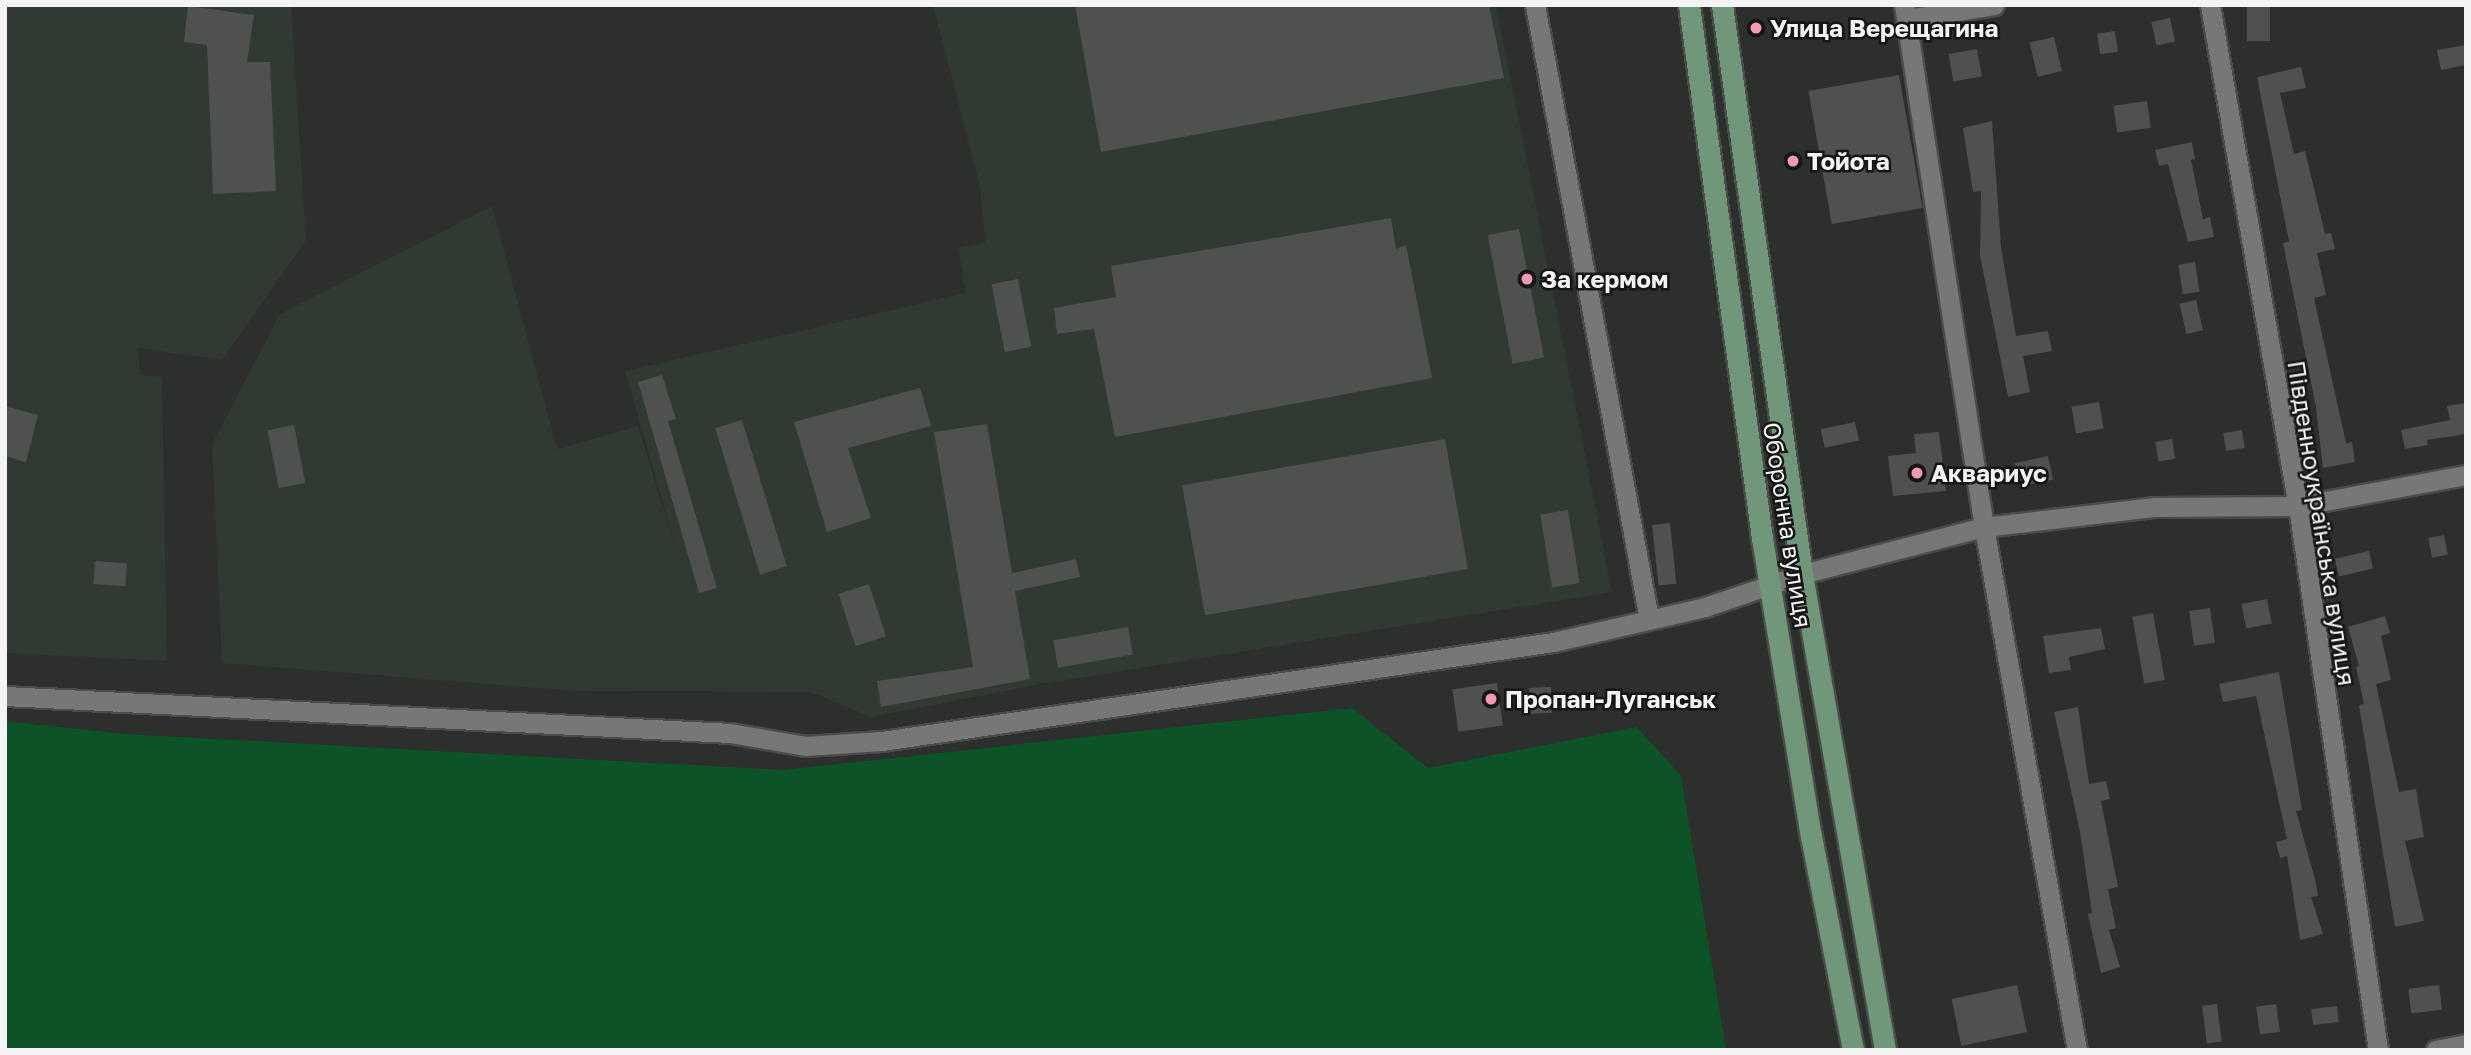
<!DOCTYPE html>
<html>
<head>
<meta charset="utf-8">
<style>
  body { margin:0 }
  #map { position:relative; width:2471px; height:1055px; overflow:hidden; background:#2c2f2c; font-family:"Golos Text",sans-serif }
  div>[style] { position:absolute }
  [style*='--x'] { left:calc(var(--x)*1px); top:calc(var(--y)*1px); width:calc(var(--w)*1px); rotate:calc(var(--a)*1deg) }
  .built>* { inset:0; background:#313933 }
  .green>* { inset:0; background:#0c5427 }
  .building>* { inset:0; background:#4e514e; transform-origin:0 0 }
  .roads { filter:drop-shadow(2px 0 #4a4c4a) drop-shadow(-2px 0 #4a4c4a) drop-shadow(0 2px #4a4c4a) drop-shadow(0 -2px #4a4c4a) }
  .street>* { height:19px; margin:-9.5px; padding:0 9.5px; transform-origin:9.5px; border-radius:9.5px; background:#757875 }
  .primary>* { height:21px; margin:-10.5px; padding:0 10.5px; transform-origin:10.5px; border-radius:10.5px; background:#709779 }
  .dots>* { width:19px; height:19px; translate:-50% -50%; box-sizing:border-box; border:4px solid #151615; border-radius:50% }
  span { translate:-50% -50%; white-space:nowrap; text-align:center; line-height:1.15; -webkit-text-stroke:5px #151615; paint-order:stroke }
  .poi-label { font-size:24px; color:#f3f4f3; font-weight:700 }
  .left { translate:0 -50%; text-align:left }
  .street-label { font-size:24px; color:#f3f4f3 }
  .frame { position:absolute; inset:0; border:7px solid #f3f4f3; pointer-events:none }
</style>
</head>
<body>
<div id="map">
  <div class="built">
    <i style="clip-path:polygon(5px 5px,291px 5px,306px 240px,222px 360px,138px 348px,140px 375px,162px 377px,167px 661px,5px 653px)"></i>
    <i style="clip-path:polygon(933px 5px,1496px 5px,1612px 592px,1041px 684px,871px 717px,811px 692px,578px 691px,222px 663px,212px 444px,280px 314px,492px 206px,557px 449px,638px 426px,676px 549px,625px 371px,966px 293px,958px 248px,985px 243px,980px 187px)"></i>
  </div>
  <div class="green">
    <i style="clip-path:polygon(1352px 708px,1428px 768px,1637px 727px,1681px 776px,1726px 1050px,5px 1050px,5px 721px,124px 734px,783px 770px)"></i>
  </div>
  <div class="building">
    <i style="clip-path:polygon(1075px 5px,1489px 5px,1504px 78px,1101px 152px)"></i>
    <i style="left:2247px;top:5px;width:23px;height:36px"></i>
    <i style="clip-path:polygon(188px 6px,254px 15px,247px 62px,270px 62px,276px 191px,213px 194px,207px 45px,184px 42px)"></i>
    <i style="left:2170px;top:18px;width:24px;height:19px;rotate:78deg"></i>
    <i style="left:2115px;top:31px;width:21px;height:18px;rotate:82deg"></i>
    <i style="left:2054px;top:37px;width:35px;height:25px;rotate:77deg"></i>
    <i style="clip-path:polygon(2466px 45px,2466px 65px,2441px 70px,2437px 50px)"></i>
    <i style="left:1977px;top:49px;width:28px;height:29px;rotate:80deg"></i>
    <i style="clip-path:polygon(2301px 67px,2306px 88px,2280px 93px,2294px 154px,2305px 151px,2325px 234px,2331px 233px,2335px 249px,2317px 253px,2326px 295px,2314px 298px,2346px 443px,2352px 442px,2355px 462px,2323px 468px,2316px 407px,2283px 243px,2289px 242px,2257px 77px)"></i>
    <i style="left:1899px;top:75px;width:135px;height:92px;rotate:80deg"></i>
    <i style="left:2147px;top:101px;width:27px;height:34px;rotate:82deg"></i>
    <i style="clip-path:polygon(1992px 121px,2001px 247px,2016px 336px,2048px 331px,2052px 351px,2023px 356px,2030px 392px,2008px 397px,1980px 255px,1981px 191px,1973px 192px,1963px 128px)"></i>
    <i style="clip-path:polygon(2192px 142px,2195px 159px,2191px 160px,2203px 219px,2210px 217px,2214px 237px,2188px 242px,2168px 164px,2159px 166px,2155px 150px)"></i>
    <i style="clip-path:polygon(1391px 218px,1396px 249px,1406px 245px,1432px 378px,1115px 437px,1094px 329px,1057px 334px,1054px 308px,1116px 297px,1111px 266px)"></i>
    <i style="left:1519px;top:229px;width:131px;height:32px;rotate:79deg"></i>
    <i style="left:2195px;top:262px;width:30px;height:17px;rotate:81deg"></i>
    <i style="left:1018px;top:279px;width:69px;height:27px;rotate:79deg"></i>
    <i style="left:2196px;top:300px;width:31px;height:17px;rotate:77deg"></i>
    <i style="clip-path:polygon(662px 375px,676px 419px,668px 421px,717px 588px,699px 593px,638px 382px)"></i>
    <i style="clip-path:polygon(920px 388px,931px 426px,848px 448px,871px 518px,827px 532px,794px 422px)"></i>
    <i style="left:2099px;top:402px;width:27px;height:28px;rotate:80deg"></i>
    <i style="clip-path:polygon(2466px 403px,2466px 434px,2427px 440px,2428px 445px,2405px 449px,2401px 430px,2450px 420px,2447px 406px)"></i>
    <i style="clip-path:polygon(5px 406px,38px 415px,26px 462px,5px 456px)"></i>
    <i style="left:742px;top:420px;width:153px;height:28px;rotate:73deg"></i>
    <i style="left:1855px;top:422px;width:19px;height:35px;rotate:78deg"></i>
    <i style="clip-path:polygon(987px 424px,1012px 573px,1076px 559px,1080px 577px,1015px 591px,1030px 679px,881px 707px,877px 681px,973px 667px,934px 432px)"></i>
    <i style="left:294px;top:425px;width:59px;height:27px;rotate:79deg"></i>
    <i style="left:2242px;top:430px;width:18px;height:19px;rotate:81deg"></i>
    <i style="clip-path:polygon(1939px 432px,1946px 491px,1893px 496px,1888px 456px,1916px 453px,1914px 434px)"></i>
    <i style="left:1445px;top:439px;width:132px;height:267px;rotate:80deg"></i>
    <i style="left:2172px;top:439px;width:20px;height:17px;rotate:81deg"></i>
    <i style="left:2048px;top:456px;width:24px;height:34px;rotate:78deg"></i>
    <i style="left:1568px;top:510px;width:74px;height:28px;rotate:81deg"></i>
    <i style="left:1670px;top:523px;width:61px;height:18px;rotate:84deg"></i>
    <i style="left:2444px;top:535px;width:20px;height:16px;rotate:79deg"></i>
    <i style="left:2369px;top:551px;width:18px;height:35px;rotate:77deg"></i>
    <i style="left:95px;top:561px;width:32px;height:23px;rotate:4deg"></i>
    <i style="left:869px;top:584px;width:55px;height:32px;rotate:72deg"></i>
    <i style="left:2267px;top:599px;width:25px;height:26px;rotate:79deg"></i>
    <i style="left:2210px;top:608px;width:35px;height:21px;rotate:82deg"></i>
    <i style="left:2153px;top:613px;width:68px;height:21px;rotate:80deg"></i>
    <i style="clip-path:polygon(2385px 616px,2390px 633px,2381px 636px,2391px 680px,2376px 684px,2399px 792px,2416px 789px,2424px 837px,2405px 841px,2424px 921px,2395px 927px,2359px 705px,2364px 704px,2356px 667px,2359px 666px,2348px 627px)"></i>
    <i style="left:1128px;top:627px;width:28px;height:76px;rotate:80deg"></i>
    <i style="clip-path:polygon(2101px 628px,2105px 649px,2069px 657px,2071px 670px,2049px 673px,2043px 636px)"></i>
    <i style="clip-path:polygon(2279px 672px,2302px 810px,2296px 811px,2315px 879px,2318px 896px,2311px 897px,2323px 934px,2300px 940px,2287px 856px,2280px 858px,2276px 842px,2287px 839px,2256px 696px,2223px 702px,2219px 684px)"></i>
    <i style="left:1497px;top:683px;width:43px;height:45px;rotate:82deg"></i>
    <i style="left:1551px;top:687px;width:26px;height:22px;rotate:88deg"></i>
    <i style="clip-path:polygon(2078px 707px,2089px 784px,2106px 781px,2110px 799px,2101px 801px,2118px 887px,2108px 889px,2116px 928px,2109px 930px,2120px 967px,2101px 973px,2088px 914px,2092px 913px,2080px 832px,2054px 712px)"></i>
    <i style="left:2017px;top:985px;width:48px;height:67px;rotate:78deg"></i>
    <i style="left:2439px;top:985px;width:25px;height:31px;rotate:83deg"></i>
    <i style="left:2217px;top:1004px;width:38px;height:15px;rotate:83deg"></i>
    <i style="left:2276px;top:1004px;width:28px;height:20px;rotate:82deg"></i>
    <i style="left:2337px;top:1006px;width:16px;height:26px;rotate:83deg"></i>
  </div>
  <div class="roads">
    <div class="street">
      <i style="--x:1535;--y:5;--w:624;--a:79.48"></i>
      <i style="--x:1904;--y:5;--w:528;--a:81.29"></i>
      <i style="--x:1984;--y:527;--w:531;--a:79.92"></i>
      <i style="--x:2210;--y:5;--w:509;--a:80.04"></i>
      <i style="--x:2298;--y:506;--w:550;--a:81.63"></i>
      <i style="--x:1907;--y:19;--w:88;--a:-9.1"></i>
      <i style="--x:5;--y:696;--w:726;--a:2.92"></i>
      <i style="--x:730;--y:733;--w:76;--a:9.8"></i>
      <i style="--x:805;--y:746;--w:77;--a:-3.7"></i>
      <i style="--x:882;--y:741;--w:678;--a:-8.39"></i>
      <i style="--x:1553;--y:642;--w:156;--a:-13"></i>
      <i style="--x:1705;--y:607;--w:102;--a:-18.8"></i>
      <i style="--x:1802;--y:574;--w:188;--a:-14.5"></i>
      <i style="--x:1984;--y:527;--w:172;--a:-6.7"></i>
      <i style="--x:2155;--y:507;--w:143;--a:-0.4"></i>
      <i style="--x:2298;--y:506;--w:171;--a:-10.5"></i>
      <i style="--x:2436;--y:1050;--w:31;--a:-11"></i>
    </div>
    <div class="primary">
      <i style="--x:1689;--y:5;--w:538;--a:82.2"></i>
      <i style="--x:1762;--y:538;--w:302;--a:80.7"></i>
      <i style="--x:1811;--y:836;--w:218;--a:78.9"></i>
      <i style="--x:1722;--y:5;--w:575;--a:82"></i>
      <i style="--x:1802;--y:574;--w:483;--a:80.1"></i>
    </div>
  </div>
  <div class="dots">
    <i style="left:1756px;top:28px;background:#f09ab4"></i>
    <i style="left:1793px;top:161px;background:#f09ab4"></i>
    <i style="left:1527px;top:279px;background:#f09ab4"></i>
    <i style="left:1917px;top:473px;background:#f09ab4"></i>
    <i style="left:1491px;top:699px;background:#f09ab4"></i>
  </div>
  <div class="poi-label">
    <span class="left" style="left:1770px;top:28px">Улица Верещагина</span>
    <span class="left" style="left:1807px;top:161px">Тойота</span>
    <span class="left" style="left:1541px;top:279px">За кермом</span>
    <span class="left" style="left:1931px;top:473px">Аквариус</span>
    <span class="left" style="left:1505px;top:699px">Пропан-Луганськ</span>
  </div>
  <div class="street-label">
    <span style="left:2322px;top:523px;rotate:81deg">Південноукраїнська вулиця</span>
    <span style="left:1788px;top:525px;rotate:81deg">Оборонна вулиця</span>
  </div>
  <div class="frame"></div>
</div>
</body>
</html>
